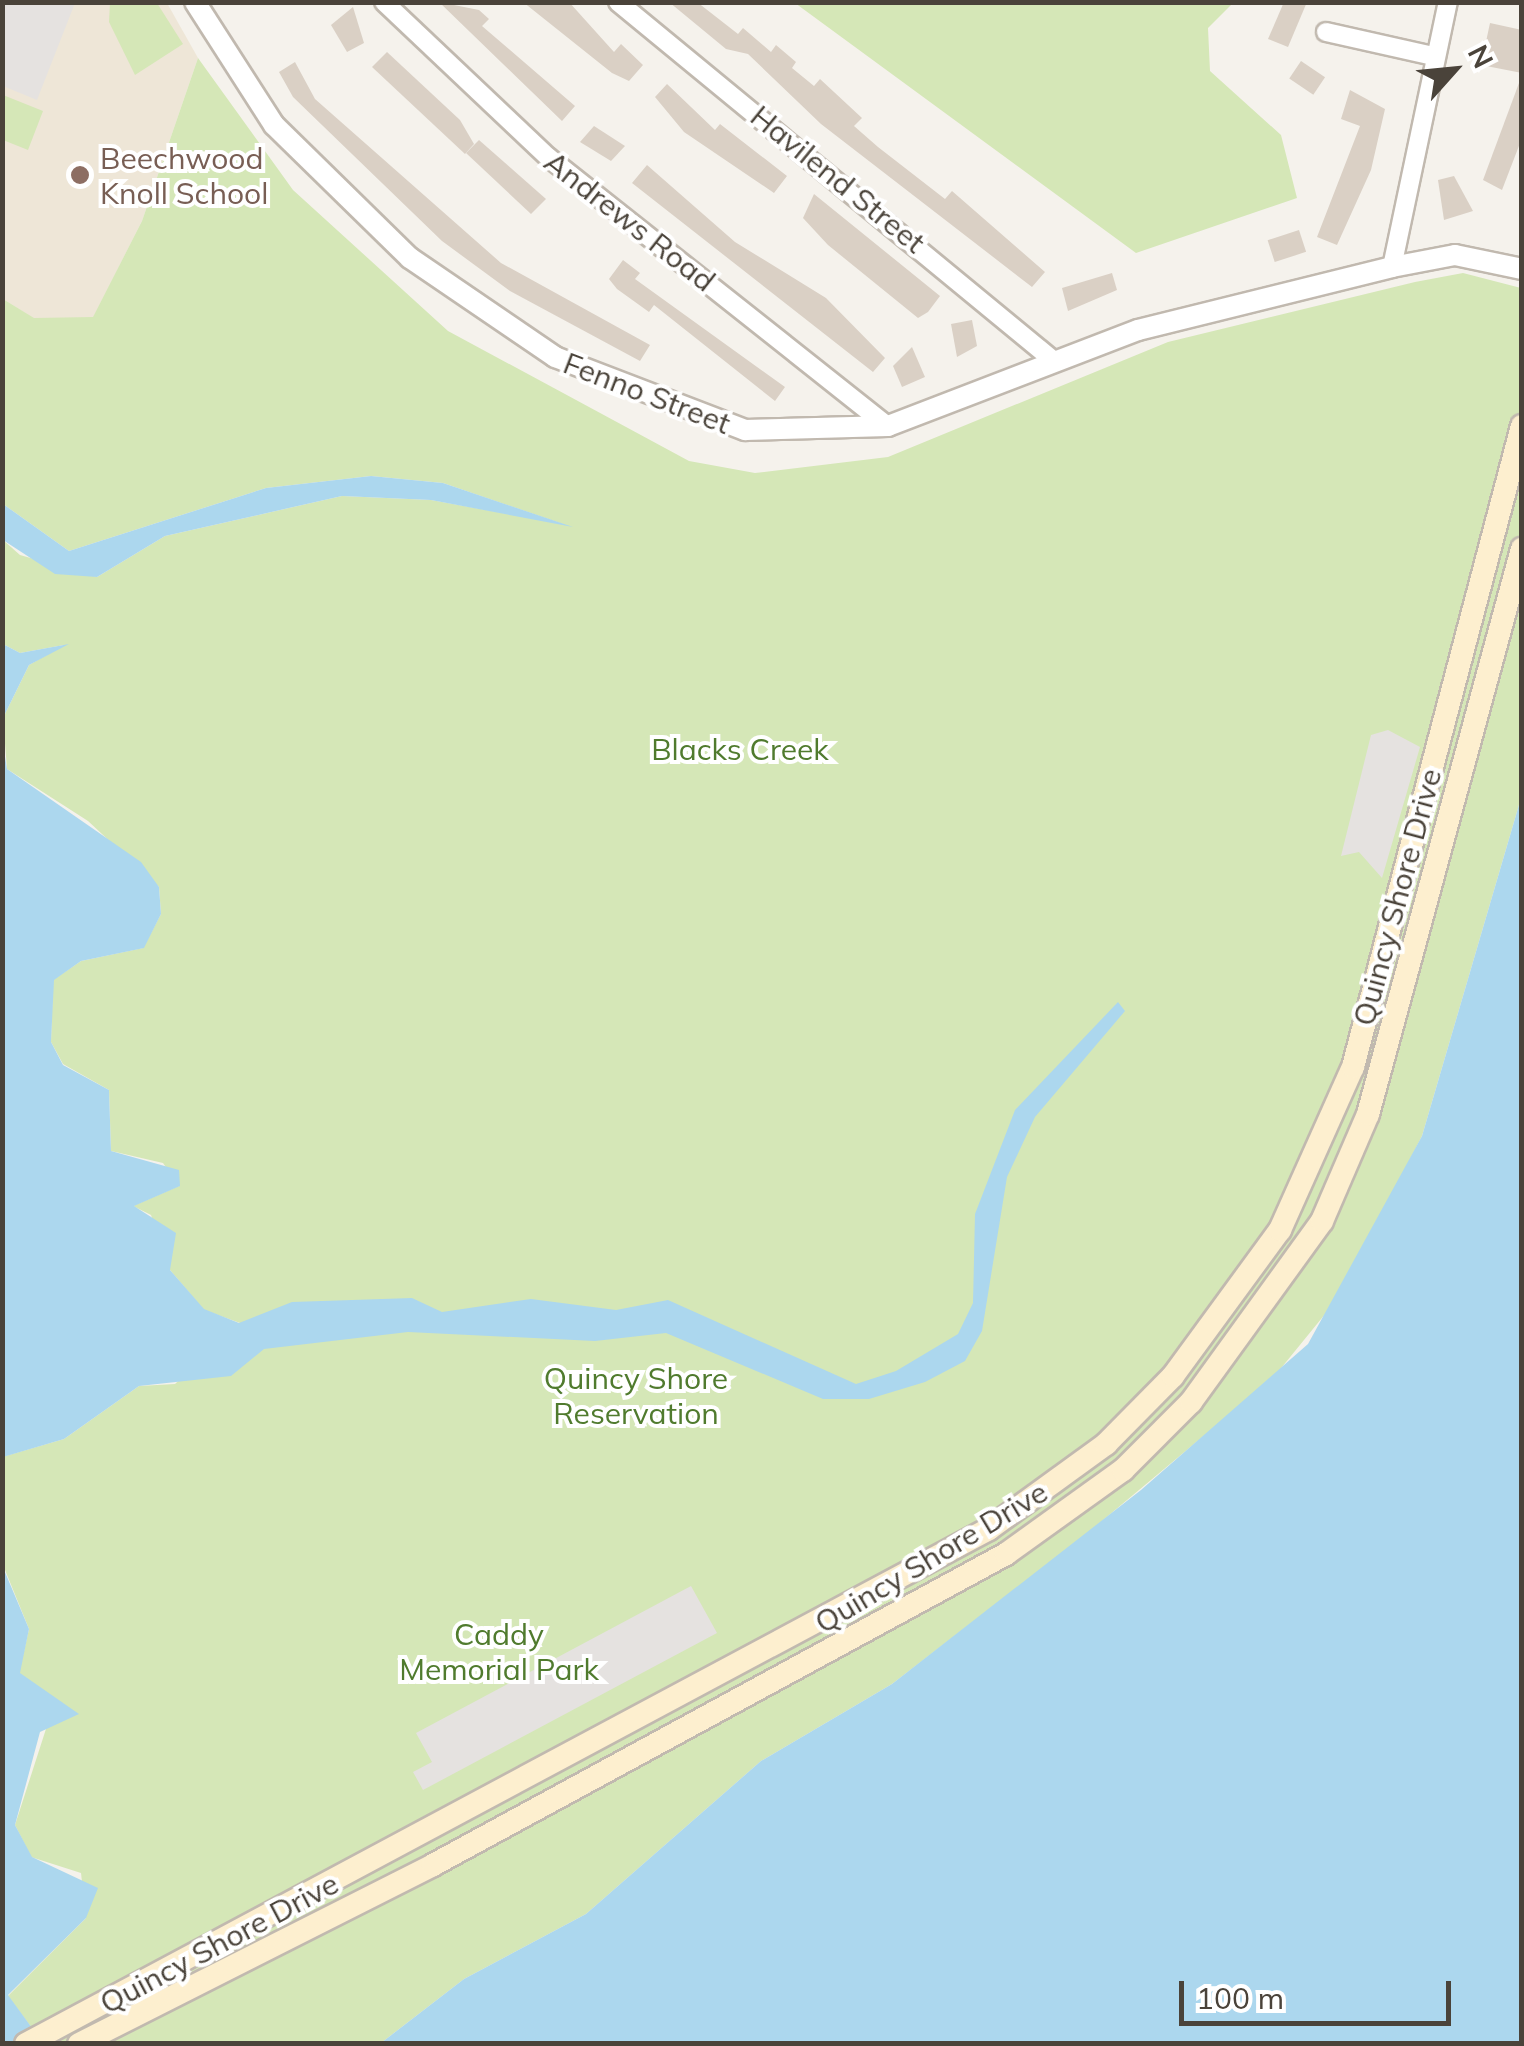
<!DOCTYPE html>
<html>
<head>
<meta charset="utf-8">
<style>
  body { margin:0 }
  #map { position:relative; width:1524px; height:2046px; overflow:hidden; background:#f5f2ec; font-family:Mulish,sans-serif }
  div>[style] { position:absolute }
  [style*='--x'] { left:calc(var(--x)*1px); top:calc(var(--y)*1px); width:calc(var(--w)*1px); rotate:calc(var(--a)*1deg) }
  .education>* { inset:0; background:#eee6d7 }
  .green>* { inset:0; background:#d5e7b7 }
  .parking>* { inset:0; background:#e5e2e0 }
  .water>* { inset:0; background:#acd7ee }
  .building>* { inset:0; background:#dad0c5; transform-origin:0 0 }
  .roads { filter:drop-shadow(2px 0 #c1b9af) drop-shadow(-2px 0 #c1b9af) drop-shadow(0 2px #c1b9af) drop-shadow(0 -2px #c1b9af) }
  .minor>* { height:18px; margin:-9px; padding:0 9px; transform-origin:9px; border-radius:9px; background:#fff }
  .tertiary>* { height:20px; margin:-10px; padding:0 10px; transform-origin:10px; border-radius:10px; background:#fff }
  .secondary>* { height:22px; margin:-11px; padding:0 11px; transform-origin:11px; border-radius:11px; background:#fdefcf }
  .dots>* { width:28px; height:28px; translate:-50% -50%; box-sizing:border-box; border:5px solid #fff; border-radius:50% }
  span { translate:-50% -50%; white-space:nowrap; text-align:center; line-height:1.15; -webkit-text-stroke:8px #fff; paint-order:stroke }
  .education-label { font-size:30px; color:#785e54 }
  .left { translate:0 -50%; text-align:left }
  .street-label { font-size:30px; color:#4a433a }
  .park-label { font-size:30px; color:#507b2e }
  .frame { position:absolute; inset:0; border:5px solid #4a433a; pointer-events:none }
  .north { position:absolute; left:1404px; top:20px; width:100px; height:100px; -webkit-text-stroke:8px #fff; paint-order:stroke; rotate:63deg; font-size:28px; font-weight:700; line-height:40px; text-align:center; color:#4a433a }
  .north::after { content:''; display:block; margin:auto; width:35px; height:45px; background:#4a433a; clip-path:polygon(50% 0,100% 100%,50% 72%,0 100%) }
  .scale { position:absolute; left:1179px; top:1981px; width:272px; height:45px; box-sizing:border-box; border:5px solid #4a433a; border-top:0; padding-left:12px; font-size:30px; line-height:35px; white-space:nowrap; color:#4a433a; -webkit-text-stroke:8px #fff; paint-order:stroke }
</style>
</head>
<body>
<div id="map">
  <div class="education">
    <i style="clip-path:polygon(2px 3px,167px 3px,198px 58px,142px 221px,93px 318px,33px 318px,3px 299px)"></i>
  </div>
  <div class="green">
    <i style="clip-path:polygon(110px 3px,157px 3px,183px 44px,135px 75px,109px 22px)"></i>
    <i style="clip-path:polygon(795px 3px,1233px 3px,1208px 28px,1210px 71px,1281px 135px,1297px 198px,1136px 253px)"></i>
    <i style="clip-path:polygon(198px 58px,293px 190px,448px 331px,689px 461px,755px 473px,888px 457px,1168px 342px,1415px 282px,1463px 273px,1521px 288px,1521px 798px,1422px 1136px,1339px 1297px,1273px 1378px,1084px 1536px,892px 1684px,761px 1761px,586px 1914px,464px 1979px,381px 2043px,43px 2043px,8px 1996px,86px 1918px,81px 1873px,31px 1857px,15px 1825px,55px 1701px,19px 1673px,29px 1629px,3px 1565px,2px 1457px,64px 1439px,139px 1386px,175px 1384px,240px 1323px,204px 1310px,170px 1270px,151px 1215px,133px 1206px,179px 1186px,163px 1163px,111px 1151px,109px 1090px,63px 1064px,51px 1042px,53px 980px,81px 961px,143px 948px,161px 914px,159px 887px,88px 821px,7px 769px,3px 718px,29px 665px,64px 645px,20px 653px,3px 644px,3px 540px,20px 555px,97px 577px,165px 536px,342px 496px,431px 500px,563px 524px,443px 483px,371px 476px,266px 488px,69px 551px,3px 504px,3px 299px,34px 318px,93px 317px,142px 221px)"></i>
    <i style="clip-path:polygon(3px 95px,43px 111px,28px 150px,3px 140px)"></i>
  </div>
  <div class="parking">
    <i style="clip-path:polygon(2px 3px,75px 3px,37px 100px,3px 86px)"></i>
    <i style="clip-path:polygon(1388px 730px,1420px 747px,1382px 878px,1359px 852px,1341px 856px,1371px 735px)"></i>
    <i style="clip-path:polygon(691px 1586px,717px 1633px,423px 1790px,413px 1772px,432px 1762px,416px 1733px)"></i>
  </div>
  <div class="water">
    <i style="clip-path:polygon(371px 476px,443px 483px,573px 527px,431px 500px,342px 496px,165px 536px,97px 577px,55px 574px,3px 540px,3px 504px,69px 551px,266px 488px)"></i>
    <i style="clip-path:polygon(3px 644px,20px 653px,69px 644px,29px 665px,3px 718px)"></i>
    <i style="clip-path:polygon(3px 744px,7px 769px,141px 862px,159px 887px,161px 914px,144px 948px,81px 961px,54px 980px,51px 1042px,63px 1065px,109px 1090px,111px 1151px,179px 1170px,180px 1186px,134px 1206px,176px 1233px,170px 1270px,204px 1309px,239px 1323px,292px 1302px,412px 1298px,442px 1312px,531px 1299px,616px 1310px,668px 1300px,856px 1384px,896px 1371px,958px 1334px,973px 1303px,975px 1214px,1015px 1110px,1118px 1002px,1125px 1011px,1035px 1117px,1007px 1177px,982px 1331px,965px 1361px,925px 1382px,869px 1399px,823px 1399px,666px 1333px,595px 1341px,408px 1332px,264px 1349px,231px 1376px,139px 1386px,64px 1439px,3px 1457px)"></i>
    <i style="clip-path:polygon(1521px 798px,1521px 2043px,381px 2043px,464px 1979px,586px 1914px,761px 1761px,892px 1684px,1141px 1490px,1308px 1344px,1422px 1136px)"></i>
    <i style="clip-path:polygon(2px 1565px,29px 1629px,20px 1673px,79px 1714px,40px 1732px,15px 1825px,32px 1857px,98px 1888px,86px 1918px,8px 1995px,43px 2043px,3px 2043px)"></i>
  </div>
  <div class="building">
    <i style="clip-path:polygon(439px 2px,479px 10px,489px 19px,482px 26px,575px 106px,562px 121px)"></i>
    <i style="clip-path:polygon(523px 2px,569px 2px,614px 52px,621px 44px,643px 65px,629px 81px,612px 73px)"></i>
    <i style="clip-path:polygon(669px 2px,697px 2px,738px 34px,743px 28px,771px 52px,776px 45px,796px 62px,792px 68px,814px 86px,820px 79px,862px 118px,854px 126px,878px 147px,945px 199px,952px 191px,1045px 272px,1032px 287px,821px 124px,748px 54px,726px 49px)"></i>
    <i style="clip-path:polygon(1284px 2px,1307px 2px,1288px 47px,1268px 39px)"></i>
    <i style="clip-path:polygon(353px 7px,364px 43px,347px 52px,331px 25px)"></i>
    <i style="clip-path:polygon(1490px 23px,1522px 30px,1522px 73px,1481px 65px)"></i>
    <i style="clip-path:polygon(387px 52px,460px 120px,474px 144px,465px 154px,372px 67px)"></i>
    <i style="left:1301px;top:61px;width:29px;height:21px;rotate:34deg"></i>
    <i style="clip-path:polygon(295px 62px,315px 99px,501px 263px,650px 345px,640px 361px,510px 291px,442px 241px,293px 97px,279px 72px)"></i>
    <i style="clip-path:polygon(1519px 83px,1522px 138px,1502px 190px,1483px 180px)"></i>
    <i style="clip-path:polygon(667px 84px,715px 130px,720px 124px,787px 176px,774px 193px,684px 132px,655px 97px)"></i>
    <i style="clip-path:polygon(1350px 90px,1385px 109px,1371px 170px,1337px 245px,1317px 237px,1360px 126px,1341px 119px)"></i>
    <i style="clip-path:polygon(594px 126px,625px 146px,611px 161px,580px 142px)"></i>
    <i style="clip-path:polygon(479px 140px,546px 199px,531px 214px,466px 153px)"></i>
    <i style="clip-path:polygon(647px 165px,735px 242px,826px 298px,885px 358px,873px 372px,632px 183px)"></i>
    <i style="clip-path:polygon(1454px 176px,1473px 211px,1444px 220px,1438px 180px)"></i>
    <i style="clip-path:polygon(814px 194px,940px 296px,928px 312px,918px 318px,828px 245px,803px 218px)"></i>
    <i style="left:1299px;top:230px;width:23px;height:33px;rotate:72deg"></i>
    <i style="clip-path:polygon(623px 260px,640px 273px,635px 279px,785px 387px,775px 401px,654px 305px,649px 312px,617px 289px,609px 279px)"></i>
    <i style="clip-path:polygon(1112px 273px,1117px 290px,1068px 311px,1062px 288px)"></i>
    <i style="clip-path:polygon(972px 320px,977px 346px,957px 357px,951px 324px)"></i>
    <i style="clip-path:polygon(912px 347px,925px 377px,902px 387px,893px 366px)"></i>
  </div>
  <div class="roads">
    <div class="minor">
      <i style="--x:384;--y:2;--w:226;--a:43.4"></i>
      <i style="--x:548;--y:157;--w:434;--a:38.4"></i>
      <i style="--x:618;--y:2;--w:565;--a:39.47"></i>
      <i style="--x:1326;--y:32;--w:110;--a:12.6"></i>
      <i style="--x:1392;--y:267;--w:271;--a:-78.1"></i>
    </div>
    <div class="tertiary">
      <i style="--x:195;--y:2;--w:146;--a:57.3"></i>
      <i style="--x:274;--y:125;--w:190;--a:44.4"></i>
      <i style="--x:410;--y:258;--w:176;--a:34.3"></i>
      <i style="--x:555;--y:357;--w:204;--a:21"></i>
      <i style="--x:745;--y:430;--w:143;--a:-1.6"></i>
      <i style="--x:888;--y:426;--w:268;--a:-21"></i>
      <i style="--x:1138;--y:330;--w:262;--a:-13.9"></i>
      <i style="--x:1392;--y:267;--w:64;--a:-10.8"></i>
      <i style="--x:1455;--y:255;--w:68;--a:11.8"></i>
    </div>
    <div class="secondary">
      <i style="--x:26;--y:2044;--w:1092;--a:-28.14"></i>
      <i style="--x:989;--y:1529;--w:145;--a:-36"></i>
      <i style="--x:1106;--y:1444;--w:95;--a:-45.4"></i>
      <i style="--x:1173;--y:1376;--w:181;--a:-53.8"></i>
      <i style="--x:1280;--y:1230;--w:179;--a:-65.9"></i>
      <i style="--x:1353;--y:1067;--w:663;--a:-75.23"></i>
      <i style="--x:79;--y:2044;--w:397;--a:-26.8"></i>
      <i style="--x:433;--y:1865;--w:652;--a:-28.49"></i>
      <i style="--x:1006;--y:1554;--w:144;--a:-35.7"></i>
      <i style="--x:1123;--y:1470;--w:96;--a:-45"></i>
      <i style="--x:1191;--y:1402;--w:223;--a:-54.1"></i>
      <i style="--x:1322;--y:1221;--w:116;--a:-66.7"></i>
      <i style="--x:1368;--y:1114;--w:586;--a:-74.75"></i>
    </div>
  </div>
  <div class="dots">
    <i style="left:80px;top:175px;background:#8d6e63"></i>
  </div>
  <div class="education-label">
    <span class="left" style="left:100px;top:175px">Beechwood<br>Knoll School</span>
  </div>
  <div class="street-label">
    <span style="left:838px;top:179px;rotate:39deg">Havilend Street</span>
    <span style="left:630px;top:221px;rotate:38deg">Andrews Road</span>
    <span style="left:647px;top:393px;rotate:21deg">Fenno Street</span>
    <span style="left:1397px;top:897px;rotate:-75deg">Quincy Shore Drive</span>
    <span style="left:931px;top:1557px;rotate:-31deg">Quincy Shore Drive</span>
    <span style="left:219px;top:1943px;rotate:-28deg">Quincy Shore Drive</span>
  </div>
  <div class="park-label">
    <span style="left:740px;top:749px">Blacks Creek</span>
    <span style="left:636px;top:1395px">Quincy Shore<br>Reservation</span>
    <span style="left:499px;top:1651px">Caddy<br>Memorial Park</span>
  </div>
  <div class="frame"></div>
  <div class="north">N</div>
  <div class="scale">100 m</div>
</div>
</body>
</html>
